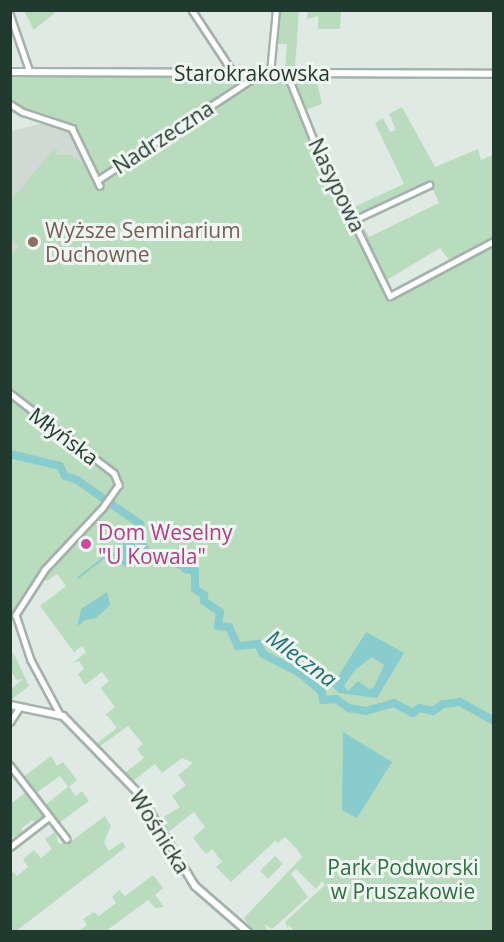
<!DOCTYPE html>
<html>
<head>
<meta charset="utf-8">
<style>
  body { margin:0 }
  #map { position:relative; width:504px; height:942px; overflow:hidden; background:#e0eae4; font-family:"Open Sans",sans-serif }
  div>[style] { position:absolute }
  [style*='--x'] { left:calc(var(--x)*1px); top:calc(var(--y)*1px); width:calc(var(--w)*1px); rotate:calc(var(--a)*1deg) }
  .built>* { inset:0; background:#cedad3 }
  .green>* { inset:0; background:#b9dbbe; transform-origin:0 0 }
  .water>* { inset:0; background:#89cccd }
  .stream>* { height:1.5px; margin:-0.75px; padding:0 0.75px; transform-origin:0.75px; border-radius:0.75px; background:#89cccd }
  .river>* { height:8px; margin:-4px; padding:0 4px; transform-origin:4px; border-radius:4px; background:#89cccd }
  .roads { filter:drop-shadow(2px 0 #a3b2aa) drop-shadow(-2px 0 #a3b2aa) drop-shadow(0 2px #a3b2aa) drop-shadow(0 -2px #a3b2aa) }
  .street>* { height:4.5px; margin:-2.25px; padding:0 2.25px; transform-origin:2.25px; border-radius:2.25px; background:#fff }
  .secondary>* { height:6px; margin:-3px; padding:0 3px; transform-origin:3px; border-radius:3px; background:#fff }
  .dots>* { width:16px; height:16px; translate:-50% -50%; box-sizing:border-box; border:3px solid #f0f7f2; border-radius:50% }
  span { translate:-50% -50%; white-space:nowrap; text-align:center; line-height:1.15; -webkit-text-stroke:6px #f0f7f2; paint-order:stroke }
  .street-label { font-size:21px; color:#213a30 }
  .education-label { font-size:21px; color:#785e54 }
  .left { translate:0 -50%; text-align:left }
  .hotel-label { font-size:21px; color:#b23c85 }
  .park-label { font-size:21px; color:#2d6f3e }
  .water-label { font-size:22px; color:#1e7073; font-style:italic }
  .frame { position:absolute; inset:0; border:12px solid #213a30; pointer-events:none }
</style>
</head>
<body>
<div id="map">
  <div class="built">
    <i style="clip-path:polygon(50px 121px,72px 130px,88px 161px,11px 295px,11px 131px)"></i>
  </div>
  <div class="green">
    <i style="clip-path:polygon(24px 11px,57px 10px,57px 11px,34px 30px)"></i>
    <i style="clip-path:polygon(277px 11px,299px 11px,295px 68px,285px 68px,287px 44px,274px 44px)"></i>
    <i style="clip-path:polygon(308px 11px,341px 11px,340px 29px,318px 29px,318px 16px,307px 19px)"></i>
    <i style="clip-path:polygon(11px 77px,284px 77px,388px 297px,493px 242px,493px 931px,295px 932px,289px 925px,288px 930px,285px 922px,325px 885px,322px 881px,316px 889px,296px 869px,291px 874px,308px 897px,272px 929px,264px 924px,268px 931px,253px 931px,244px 918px,302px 857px,297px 849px,285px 837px,278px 843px,275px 841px,231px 882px,216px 867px,222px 862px,212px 849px,206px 854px,193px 838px,205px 827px,194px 812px,167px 833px,173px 845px,159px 820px,180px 807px,172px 796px,186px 785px,178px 775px,193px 763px,182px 758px,162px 773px,155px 764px,134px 780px,136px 784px,121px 769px,126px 772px,144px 758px,137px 749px,143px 744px,128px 726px,99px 747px,96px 744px,117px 728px,106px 714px,115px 707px,101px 688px,109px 681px,102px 672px,85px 685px,78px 674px,84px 669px,79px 661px,73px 663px,86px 652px,82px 646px,74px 652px,40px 606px,66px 586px,57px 574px,47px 581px,42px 577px,14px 616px,11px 611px,10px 257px,19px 246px,11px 239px,11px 201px,54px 148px,58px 151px,55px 155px,71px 155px,85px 165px,88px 161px,72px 130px,48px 115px,25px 111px,11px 101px)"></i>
    <i style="clip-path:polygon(292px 77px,316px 78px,322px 104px,304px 111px)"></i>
    <i style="clip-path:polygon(402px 107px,435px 167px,478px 149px,481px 160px,493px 155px,493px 239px,450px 261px,440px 248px,385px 281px,359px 226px,362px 224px,369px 237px,439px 203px,430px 183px,362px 214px,352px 208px,404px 184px,375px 123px,383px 118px,390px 132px,396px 130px,389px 114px)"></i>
    <i style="clip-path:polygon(13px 652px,29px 686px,11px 700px,11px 689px,23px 679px,16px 680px,11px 670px)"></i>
    <i style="clip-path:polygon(51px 756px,57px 766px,63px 762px,77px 780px,69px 787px,76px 796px,82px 791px,89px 801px,58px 824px,45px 805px,68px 787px,60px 776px,36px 793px,40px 801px,22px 778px)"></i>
    <i style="clip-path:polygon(17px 778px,46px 814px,46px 817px,37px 825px,32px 820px,21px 829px,25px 833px,33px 828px,14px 839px,11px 834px,11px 804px,27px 791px,19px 780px,13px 781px)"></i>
    <i style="clip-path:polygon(105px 816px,111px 826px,104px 842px,109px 851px,122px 842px,126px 847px,16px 931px,11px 931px,10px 870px,17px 876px,28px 867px,23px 859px,34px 850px,41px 858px,52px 849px,45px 839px,55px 832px,59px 844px,73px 840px)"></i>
    <i style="left:275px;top:856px;width:11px;height:21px;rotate:45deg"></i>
    <i style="clip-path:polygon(153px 875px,163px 888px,155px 895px,164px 907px,155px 908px,148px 900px,106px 931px,79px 931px,87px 925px,83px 919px,94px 912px,99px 916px,116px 903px,112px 897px,119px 890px,125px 896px)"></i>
  </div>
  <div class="water">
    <i style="clip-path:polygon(130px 537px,140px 553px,125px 567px,114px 554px)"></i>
    <i style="clip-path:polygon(107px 592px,110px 605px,96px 618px,85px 620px,77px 627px,81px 609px)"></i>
    <i style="clip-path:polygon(evenodd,366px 632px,404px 653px,377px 698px,339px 693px,332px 686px,366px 632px,372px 657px,384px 665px,374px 687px,369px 689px,358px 681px,348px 691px,344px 686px,355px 670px,372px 657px)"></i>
    <i style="clip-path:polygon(343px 732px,392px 762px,357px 818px,342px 810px)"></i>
  </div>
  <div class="stream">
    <i style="--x:78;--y:578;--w:37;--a:-38"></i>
    <i style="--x:107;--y:555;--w:7;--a:0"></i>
  </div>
  <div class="river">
    <i style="--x:10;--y:454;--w:51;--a:13.5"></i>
    <i style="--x:60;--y:466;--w:11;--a:63"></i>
    <i style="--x:65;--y:476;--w:13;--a:18"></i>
    <i style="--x:77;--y:480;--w:77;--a:34.9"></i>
    <i style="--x:140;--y:524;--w:7;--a:124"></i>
    <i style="--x:136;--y:530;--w:26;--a:65"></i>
    <i style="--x:147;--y:554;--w:35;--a:18"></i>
    <i style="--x:180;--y:565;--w:5;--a:-37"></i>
    <i style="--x:184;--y:562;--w:7;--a:82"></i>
    <i style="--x:185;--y:569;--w:10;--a:11"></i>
    <i style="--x:195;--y:571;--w:18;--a:90"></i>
    <i style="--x:195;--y:589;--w:11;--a:34"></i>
    <i style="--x:204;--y:595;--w:6;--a:90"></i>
    <i style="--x:204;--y:601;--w:19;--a:35"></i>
    <i style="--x:220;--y:612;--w:14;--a:98"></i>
    <i style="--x:218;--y:626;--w:11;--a:5"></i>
    <i style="--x:229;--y:627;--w:21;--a:65"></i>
    <i style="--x:238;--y:646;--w:20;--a:-6"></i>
    <i style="--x:258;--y:644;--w:11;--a:63"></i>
    <i style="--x:263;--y:654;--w:42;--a:27.2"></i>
    <i style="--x:300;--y:673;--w:29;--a:41"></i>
    <i style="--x:322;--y:692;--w:8;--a:83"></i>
    <i style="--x:323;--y:700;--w:13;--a:-4"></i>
    <i style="--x:336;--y:699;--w:16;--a:35"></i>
    <i style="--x:349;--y:708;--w:17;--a:10"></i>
    <i style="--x:366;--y:711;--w:29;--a:-16"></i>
    <i style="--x:394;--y:703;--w:21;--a:28"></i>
    <i style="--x:413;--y:713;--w:8;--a:-40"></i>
    <i style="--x:419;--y:708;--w:14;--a:12"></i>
    <i style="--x:433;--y:711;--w:12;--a:-35"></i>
    <i style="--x:443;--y:704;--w:17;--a:-7"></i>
    <i style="--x:460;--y:702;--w:39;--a:29"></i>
  </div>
  <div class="roads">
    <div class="street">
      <i style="--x:192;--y:10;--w:74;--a:56.5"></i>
      <i style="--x:10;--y:14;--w:61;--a:71"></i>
      <i style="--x:270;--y:73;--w:63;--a:-84.6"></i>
      <i style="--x:287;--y:73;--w:70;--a:68.2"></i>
      <i style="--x:313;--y:138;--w:176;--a:64"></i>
      <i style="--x:390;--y:296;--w:118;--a:-27.9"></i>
      <i style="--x:10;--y:104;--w:15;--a:32"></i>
      <i style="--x:23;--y:112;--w:52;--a:18.1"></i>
      <i style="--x:72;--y:128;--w:64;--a:64.2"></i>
      <i style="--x:98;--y:180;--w:186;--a:-33.3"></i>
      <i style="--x:253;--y:78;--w:6;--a:-59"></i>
      <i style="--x:354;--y:220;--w:83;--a:-25"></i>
      <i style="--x:10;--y:393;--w:131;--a:37.6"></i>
      <i style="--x:114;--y:473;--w:13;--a:67"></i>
      <i style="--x:119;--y:485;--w:29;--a:125"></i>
      <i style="--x:102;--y:509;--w:83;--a:133.1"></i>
      <i style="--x:45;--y:570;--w:54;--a:122.8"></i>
      <i style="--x:16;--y:615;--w:47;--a:71.6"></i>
      <i style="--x:31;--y:660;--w:61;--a:61.8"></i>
      <i style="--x:10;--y:722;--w:17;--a:-57"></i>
      <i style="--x:10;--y:765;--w:93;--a:52.4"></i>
      <i style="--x:10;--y:847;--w:49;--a:-37.6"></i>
    </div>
    <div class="secondary">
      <i style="--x:10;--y:72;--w:484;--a:0.2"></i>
      <i style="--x:10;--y:705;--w:54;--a:11.7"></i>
      <i style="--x:63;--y:716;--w:109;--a:45.7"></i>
      <i style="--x:139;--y:794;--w:108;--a:58.7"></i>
      <i style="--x:195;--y:886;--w:70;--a:41"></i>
    </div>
  </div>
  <div class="dots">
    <i style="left:33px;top:242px;background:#8d6e63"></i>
    <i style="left:86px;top:544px;background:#d1479c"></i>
  </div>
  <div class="street-label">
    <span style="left:252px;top:73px">Starokrakowska</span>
    <span style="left:163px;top:137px;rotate:-33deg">Nadrzeczna</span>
    <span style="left:337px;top:185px;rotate:64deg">Nasypowa</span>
    <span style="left:64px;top:436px;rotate:37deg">Młyńska</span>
    <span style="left:160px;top:832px;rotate:58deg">Wośnicka</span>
  </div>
  <div class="education-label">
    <span class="left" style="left:45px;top:242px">Wyższe Seminarium<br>Duchowne</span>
  </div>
  <div class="hotel-label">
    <span class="left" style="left:98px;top:544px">Dom Weselny<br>"U Kowala"</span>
  </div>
  <div class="park-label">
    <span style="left:403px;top:879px">Park Podworski<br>w Pruszakowie</span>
  </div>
  <div class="water-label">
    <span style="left:302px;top:658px;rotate:36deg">Mleczna</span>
  </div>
  <div class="frame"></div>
</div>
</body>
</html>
